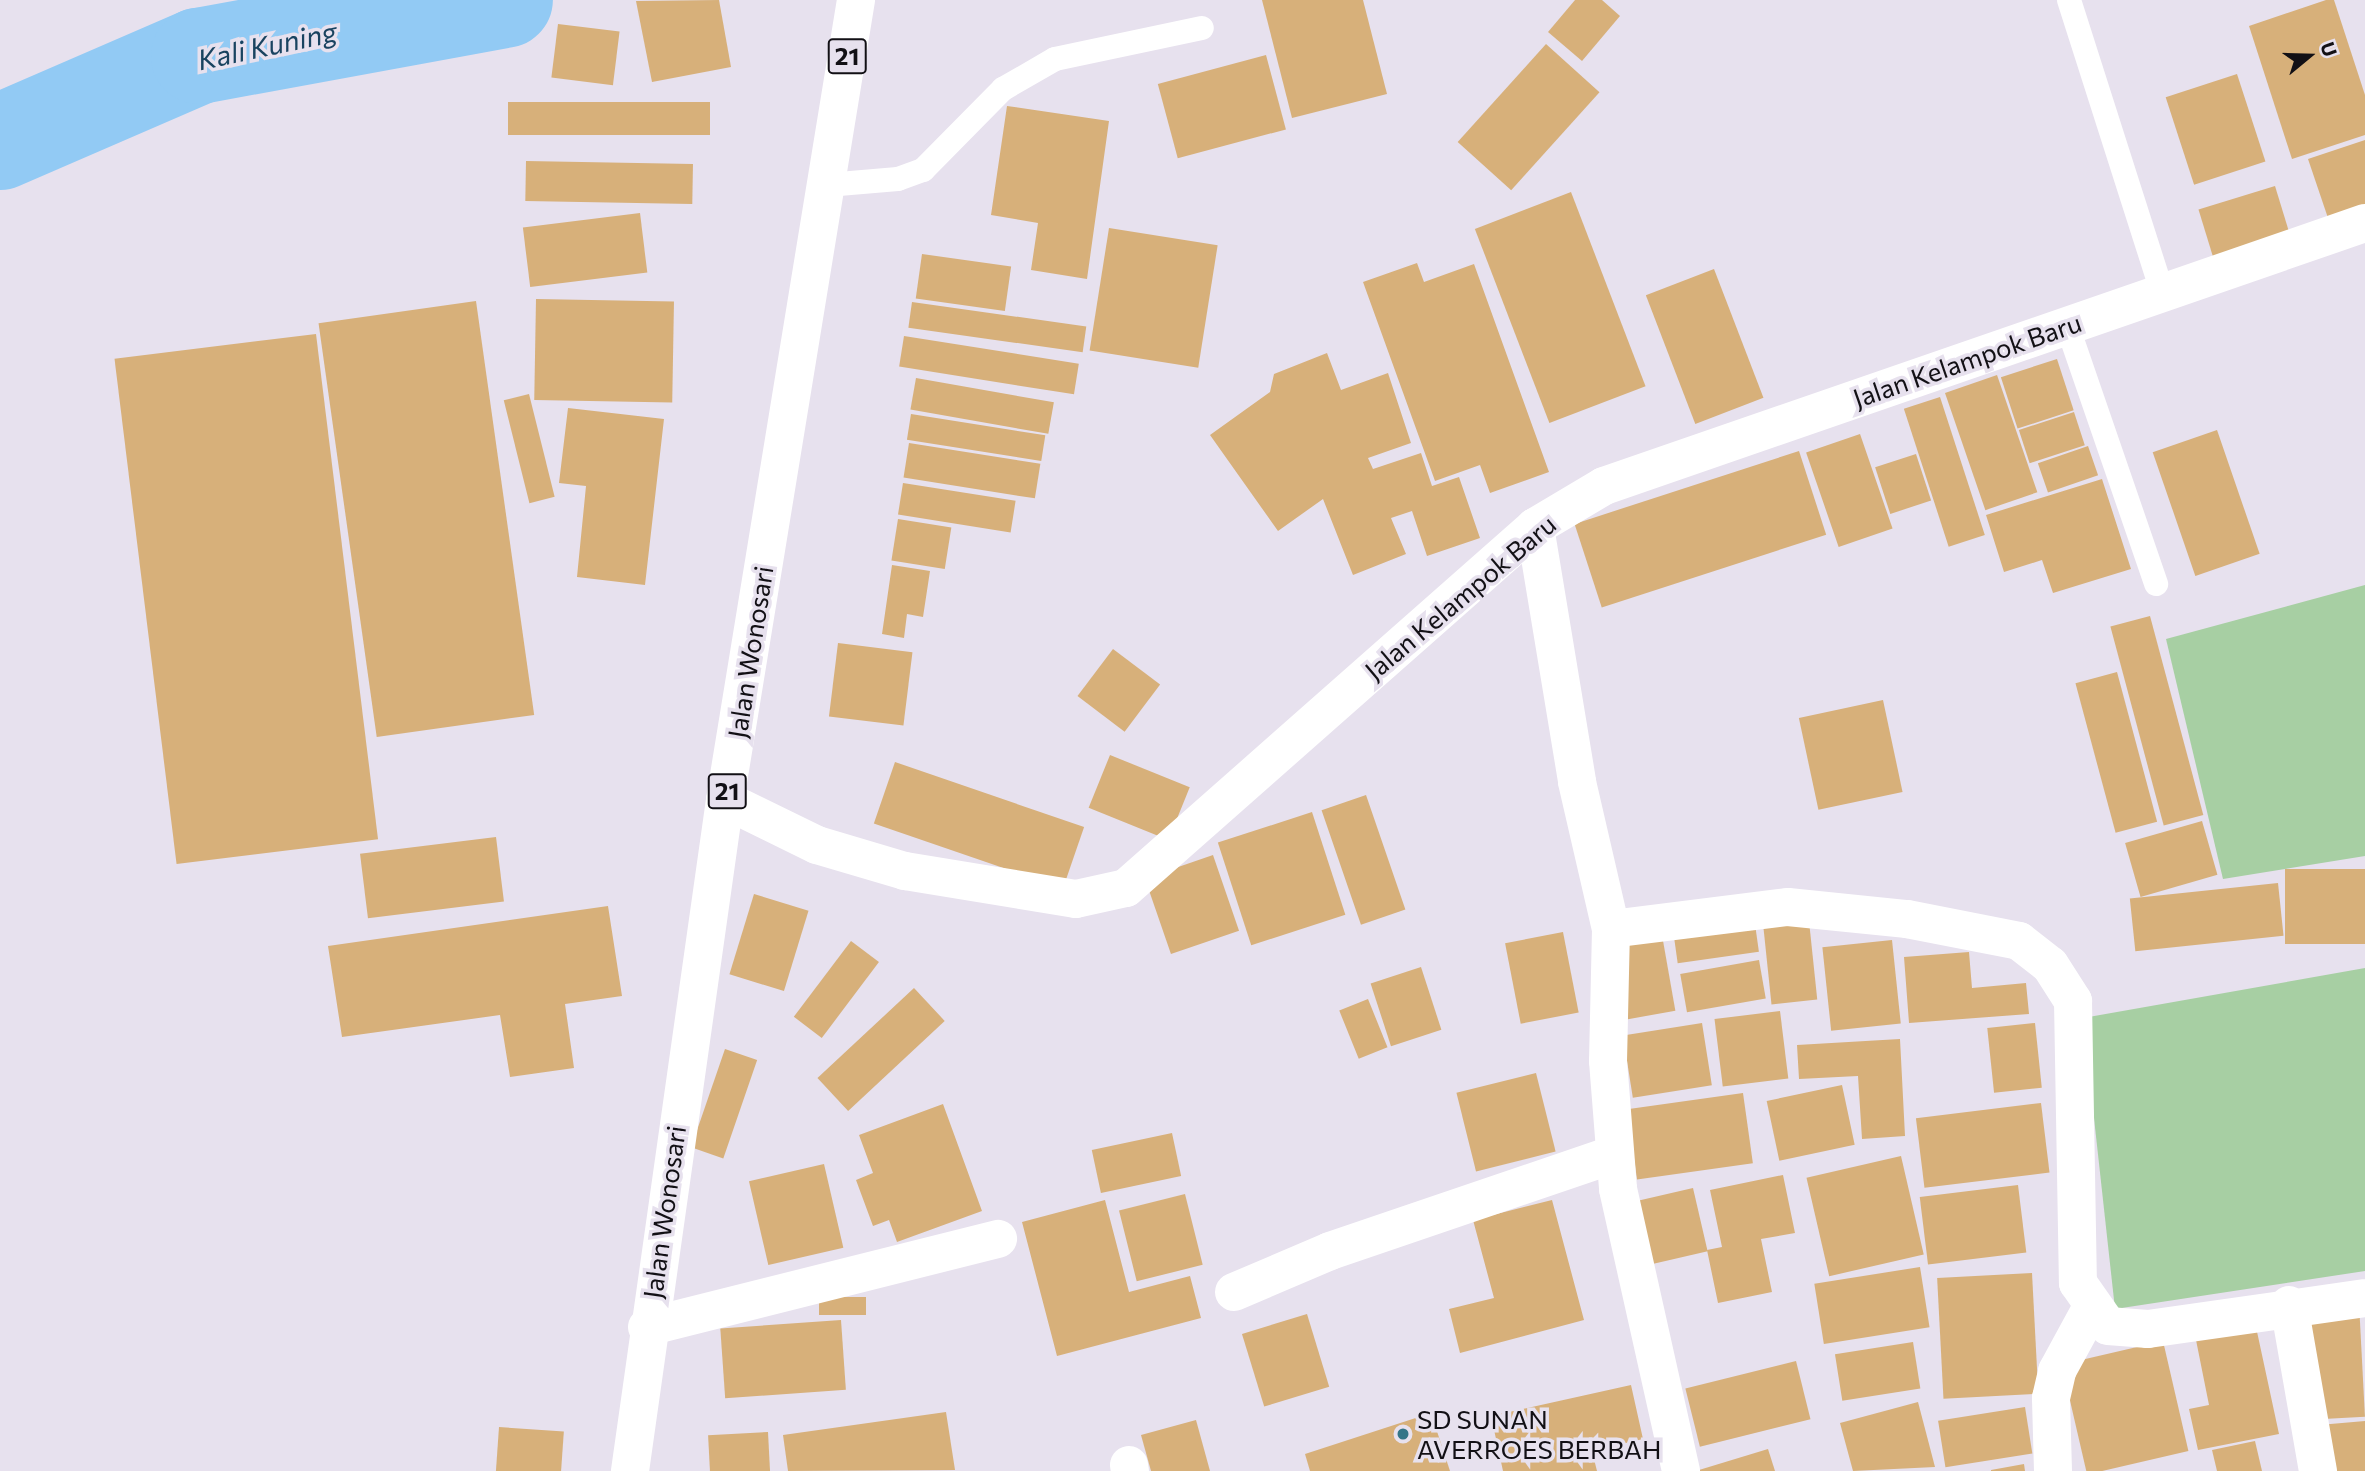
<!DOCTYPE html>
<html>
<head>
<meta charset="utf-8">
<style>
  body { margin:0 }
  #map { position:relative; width:2365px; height:1471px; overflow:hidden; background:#e7e1ee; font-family:Commissioner,sans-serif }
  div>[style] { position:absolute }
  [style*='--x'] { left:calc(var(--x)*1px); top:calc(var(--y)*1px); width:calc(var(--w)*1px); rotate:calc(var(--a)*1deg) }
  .green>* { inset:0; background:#a7cfa3 }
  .river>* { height:96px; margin:-48px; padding:0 48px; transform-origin:48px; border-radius:48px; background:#92caf4 }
  .building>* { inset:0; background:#d7b07a; transform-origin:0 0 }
  .lane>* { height:24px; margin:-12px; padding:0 12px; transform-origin:12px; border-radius:12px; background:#fff }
  .street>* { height:38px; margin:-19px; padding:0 19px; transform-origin:19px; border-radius:19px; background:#fff }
  .highway>* { height:38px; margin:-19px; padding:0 19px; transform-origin:19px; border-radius:19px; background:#fff }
  .dots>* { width:19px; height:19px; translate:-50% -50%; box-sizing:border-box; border:4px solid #e7e1ee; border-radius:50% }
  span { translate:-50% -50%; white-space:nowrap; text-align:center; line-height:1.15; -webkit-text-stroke:7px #e7e1ee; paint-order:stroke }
  .shield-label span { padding:2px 5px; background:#e7e1ee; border:2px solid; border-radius:5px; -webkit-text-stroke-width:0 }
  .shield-label { font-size:24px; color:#121015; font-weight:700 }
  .street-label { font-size:26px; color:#121015 }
  .poi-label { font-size:26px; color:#121015 }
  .left { translate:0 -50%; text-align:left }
  .water-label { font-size:28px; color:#194360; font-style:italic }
  .north { position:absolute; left:2274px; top:21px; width:70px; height:70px; -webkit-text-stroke:5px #e7e1ee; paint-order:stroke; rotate:71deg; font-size:19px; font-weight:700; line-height:28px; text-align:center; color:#121015 }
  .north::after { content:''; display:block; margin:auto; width:24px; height:32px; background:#121015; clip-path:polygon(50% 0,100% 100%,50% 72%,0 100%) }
</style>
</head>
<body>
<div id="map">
  <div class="green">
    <i style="clip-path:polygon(2365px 585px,2365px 856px,2223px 879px,2166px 639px)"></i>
    <i style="clip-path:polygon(2365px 968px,2365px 1271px,2115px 1309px,2083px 1018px)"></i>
  </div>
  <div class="river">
    <i style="--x:0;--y:142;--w:217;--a:-23.4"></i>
    <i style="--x:199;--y:56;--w:311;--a:-10.4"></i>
  </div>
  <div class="building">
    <i style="clip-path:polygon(719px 0,731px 67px,652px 82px,636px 1px)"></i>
    <i style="clip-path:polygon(1262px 0,1363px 0,1387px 94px,1292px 118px)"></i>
    <i style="clip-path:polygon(1575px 0,1602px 0,1620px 16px,1582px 61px,1548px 32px)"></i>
    <i style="clip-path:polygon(2326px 0,2334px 0,2365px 95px,2365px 135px,2292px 159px,2249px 26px)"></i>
    <i style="left:558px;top:24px;width:62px;height:54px;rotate:7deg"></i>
    <i style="left:1546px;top:44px;width:72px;height:132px;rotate:42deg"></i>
    <i style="left:1266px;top:55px;width:77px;height:112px;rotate:75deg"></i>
    <i style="left:2237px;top:74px;width:92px;height:75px;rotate:72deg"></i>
    <i style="left:710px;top:102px;width:33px;height:202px;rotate:90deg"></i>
    <i style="clip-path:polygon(1007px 106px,1109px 121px,1087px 279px,1031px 270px,1038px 223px,991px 215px)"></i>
    <i style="clip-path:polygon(2365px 140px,2365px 206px,2328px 218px,2308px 159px)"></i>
    <i style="left:526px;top:161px;width:167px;height:40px;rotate:1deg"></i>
    <i style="left:2275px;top:186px;width:57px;height:80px;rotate:73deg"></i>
    <i style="left:1571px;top:192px;width:208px;height:103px;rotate:69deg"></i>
    <i style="left:640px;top:213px;width:60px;height:118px;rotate:83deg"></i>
    <i style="left:1109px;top:228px;width:110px;height:124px;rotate:9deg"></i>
    <i style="left:922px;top:254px;width:90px;height:45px;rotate:8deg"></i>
    <i style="clip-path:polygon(1417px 263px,1424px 282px,1474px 264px,1549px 472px,1490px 493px,1480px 465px,1435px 481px,1363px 282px)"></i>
    <i style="left:1714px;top:269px;width:138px;height:73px;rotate:69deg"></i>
    <i style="left:536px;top:299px;width:138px;height:101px;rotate:1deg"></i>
    <i style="left:476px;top:301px;width:418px;height:159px;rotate:82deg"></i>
    <i style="left:912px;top:302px;width:176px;height:26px;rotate:8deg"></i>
    <i style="left:316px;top:334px;width:509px;height:203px;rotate:83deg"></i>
    <i style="left:904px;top:336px;width:177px;height:31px;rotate:9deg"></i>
    <i style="clip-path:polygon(1327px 353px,1341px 390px,1388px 373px,1411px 443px,1368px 458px,1373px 469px,1421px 453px,1432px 486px,1459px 477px,1480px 538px,1427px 556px,1412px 511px,1391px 518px,1406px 554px,1353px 575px,1323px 499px,1278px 531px,1210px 435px,1270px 392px,1274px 374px)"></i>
    <i style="left:2057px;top:359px;width:54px;height:59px;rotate:72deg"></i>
    <i style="left:1997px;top:375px;width:124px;height:55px;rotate:71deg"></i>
    <i style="left:916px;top:378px;width:140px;height:32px;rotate:10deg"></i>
    <i style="left:529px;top:394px;width:106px;height:26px;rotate:76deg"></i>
    <i style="left:1940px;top:397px;width:145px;height:38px;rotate:72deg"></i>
    <i style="clip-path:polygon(568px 408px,664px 419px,645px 585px,577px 577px,586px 486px,559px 483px)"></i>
    <i style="left:2074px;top:412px;width:35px;height:58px;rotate:72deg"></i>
    <i style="left:911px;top:414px;width:136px;height:26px;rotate:9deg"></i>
    <i style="left:2217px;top:430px;width:131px;height:68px;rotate:71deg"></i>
    <i style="left:1860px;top:434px;width:100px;height:57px;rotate:71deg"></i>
    <i style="left:909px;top:443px;width:133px;height:35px;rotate:9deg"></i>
    <i style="left:2088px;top:446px;width:31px;height:53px;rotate:71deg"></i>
    <i style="left:1799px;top:451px;width:88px;height:236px;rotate:72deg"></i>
    <i style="left:1916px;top:454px;width:49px;height:43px;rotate:72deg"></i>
    <i style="clip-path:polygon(2102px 479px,2131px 569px,2053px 593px,2042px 560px,2004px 572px,1986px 515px)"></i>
    <i style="left:903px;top:483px;width:114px;height:32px;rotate:9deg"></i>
    <i style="left:898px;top:519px;width:54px;height:42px;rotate:9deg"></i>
    <i style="clip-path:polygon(892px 565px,930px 571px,923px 617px,907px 614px,904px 638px,882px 634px)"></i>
    <i style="left:2150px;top:616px;width:206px;height:41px;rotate:75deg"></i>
    <i style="left:838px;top:643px;width:75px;height:74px;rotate:7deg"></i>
    <i style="left:1113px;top:649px;width:59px;height:59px;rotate:37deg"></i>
    <i style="left:2117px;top:672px;width:155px;height:43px;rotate:75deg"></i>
    <i style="left:1883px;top:700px;width:94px;height:86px;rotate:78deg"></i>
    <i style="left:1110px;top:755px;width:86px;height:57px;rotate:22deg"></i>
    <i style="left:895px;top:762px;width:200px;height:65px;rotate:19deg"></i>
    <i style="left:1366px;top:795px;width:121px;height:47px;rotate:71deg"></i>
    <i style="left:1312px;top:812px;width:108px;height:99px;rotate:72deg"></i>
    <i style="left:2202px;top:821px;width:56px;height:80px;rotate:74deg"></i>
    <i style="left:496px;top:837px;width:65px;height:137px;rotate:83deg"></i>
    <i style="left:1213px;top:855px;width:80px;height:72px;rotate:71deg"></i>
    <i style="left:2365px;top:869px;width:75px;height:80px;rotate:90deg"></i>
    <i style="left:2278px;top:883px;width:53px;height:149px;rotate:84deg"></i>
    <i style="left:754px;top:894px;width:57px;height:84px;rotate:17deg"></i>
    <i style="clip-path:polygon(608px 906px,622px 996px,565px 1004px,574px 1068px,510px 1077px,500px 1015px,342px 1037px,328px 946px)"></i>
    <i style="left:1809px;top:921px;width:79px;height:46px;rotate:84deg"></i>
    <i style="left:1755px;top:924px;width:28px;height:82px;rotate:82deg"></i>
    <i style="left:1563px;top:932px;width:82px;height:59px;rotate:79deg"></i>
    <i style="left:1662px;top:935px;width:77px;height:51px;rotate:80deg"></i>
    <i style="left:1892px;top:940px;width:84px;height:70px;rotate:84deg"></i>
    <i style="left:851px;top:941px;width:35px;height:95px;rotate:37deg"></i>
    <i style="clip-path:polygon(1969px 952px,1972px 988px,2026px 983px,2029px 1014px,1909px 1023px,1904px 957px)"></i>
    <i style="left:1759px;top:960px;width:39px;height:80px;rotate:80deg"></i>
    <i style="left:1421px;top:967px;width:66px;height:53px;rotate:72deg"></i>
    <i style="left:914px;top:988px;width:45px;height:132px;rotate:47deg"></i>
    <i style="left:1368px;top:999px;width:52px;height:31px;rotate:68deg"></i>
    <i style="left:1780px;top:1011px;width:68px;height:66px;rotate:83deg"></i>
    <i style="left:1702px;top:1023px;width:63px;height:80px;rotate:81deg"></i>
    <i style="left:2035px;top:1023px;width:65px;height:48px;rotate:84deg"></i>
    <i style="clip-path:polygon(1900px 1039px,1905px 1136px,1862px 1139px,1858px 1076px,1799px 1079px,1797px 1045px)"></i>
    <i style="left:725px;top:1049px;width:34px;height:104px;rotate:19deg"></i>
    <i style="left:1536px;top:1073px;width:81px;height:82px;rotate:76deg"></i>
    <i style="left:1842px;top:1085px;width:61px;height:77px;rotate:78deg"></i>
    <i style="left:1743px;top:1093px;width:71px;height:117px;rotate:82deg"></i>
    <i style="left:2041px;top:1103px;width:70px;height:126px;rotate:83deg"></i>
    <i style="clip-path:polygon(943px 1104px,982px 1211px,897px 1242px,889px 1220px,873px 1226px,856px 1180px,873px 1173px,859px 1135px)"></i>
    <i style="left:1172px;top:1133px;width:44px;height:82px;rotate:78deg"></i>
    <i style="left:1901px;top:1156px;width:101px;height:97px;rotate:77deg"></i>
    <i style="left:824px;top:1164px;width:86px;height:77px;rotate:77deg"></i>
    <i style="clip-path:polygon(1783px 1175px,1795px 1233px,1761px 1239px,1772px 1292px,1718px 1303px,1707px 1250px,1722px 1247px,1710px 1190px)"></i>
    <i style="left:2018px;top:1185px;width:68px;height:99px;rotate:83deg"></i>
    <i style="left:1693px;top:1188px;width:65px;height:61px;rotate:77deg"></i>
    <i style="left:1185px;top:1194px;width:73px;height:68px;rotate:76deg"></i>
    <i style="clip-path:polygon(1105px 1200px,1129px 1292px,1190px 1276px,1201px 1318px,1057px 1356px,1022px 1222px)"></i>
    <i style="clip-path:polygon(1552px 1200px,1584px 1320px,1460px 1353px,1449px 1309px,1494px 1298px,1473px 1220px)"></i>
    <i style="left:1920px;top:1267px;width:61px;height:107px;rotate:81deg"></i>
    <i style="left:2032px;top:1273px;width:121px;height:95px;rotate:87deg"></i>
    <i style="left:866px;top:1297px;width:18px;height:47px;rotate:90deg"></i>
    <i style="left:2359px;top:1303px;width:114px;height:51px;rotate:87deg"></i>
    <i style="clip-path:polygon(2253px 1313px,2279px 1434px,2198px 1450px,2189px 1409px,2209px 1405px,2193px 1325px)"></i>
    <i style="left:1307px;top:1314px;width:76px;height:68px;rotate:73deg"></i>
    <i style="left:841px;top:1320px;width:70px;height:121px;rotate:86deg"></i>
    <i style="left:2163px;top:1341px;width:113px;height:104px;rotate:77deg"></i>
    <i style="left:1913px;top:1342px;width:47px;height:79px;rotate:81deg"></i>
    <i style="left:1796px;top:1361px;width:60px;height:114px;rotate:76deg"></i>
    <i style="clip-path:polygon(1631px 1385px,1643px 1439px,1592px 1451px,1597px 1471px,1503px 1471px,1491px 1416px)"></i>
    <i style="clip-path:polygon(1918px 1402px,1935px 1467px,1853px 1471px,1840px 1423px)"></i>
    <i style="left:2025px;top:1407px;width:47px;height:88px;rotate:81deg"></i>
    <i style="clip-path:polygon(946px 1412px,955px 1470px,788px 1471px,783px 1435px)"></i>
    <i style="clip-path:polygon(1431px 1413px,1450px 1471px,1310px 1471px,1305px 1454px)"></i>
    <i style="clip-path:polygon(1196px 1420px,1210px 1471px,1151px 1471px,1141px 1435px)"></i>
    <i style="clip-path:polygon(2365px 1421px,2365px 1471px,2324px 1471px,2319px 1425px)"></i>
    <i style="left:499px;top:1427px;width:65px;height:44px;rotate:4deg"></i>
    <i style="left:768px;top:1432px;width:39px;height:60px;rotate:87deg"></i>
    <i style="clip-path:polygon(2255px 1441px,2262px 1471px,2217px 1471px,2212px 1450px)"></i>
    <i style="clip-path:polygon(1768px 1449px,1775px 1471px,1699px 1471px,1699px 1470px)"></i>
    <i style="clip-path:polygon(2024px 1464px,2025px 1471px,1991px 1471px,1991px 1470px)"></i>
  </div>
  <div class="lane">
    <i style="--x:2069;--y:0;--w:306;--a:72.3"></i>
    <i style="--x:827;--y:185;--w:71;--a:-4.8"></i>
    <i style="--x:898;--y:179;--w:27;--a:-20"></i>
    <i style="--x:923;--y:170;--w:114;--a:-45.4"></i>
    <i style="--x:1003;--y:89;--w:60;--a:-30"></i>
    <i style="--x:1055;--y:59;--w:150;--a:-11.9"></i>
    <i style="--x:2067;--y:325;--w:274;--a:71"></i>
  </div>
  <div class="street">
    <i style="--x:1535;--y:527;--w:258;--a:80.6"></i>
    <i style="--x:1577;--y:782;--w:151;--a:77"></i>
    <i style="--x:1611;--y:929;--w:132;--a:91.3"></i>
    <i style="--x:1608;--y:1061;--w:128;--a:85.5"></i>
    <i style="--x:1618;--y:1189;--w:289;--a:77.4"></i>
    <i style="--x:725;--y:800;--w:102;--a:26.1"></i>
    <i style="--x:817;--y:845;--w:92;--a:16.5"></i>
    <i style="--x:905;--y:871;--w:173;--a:9.3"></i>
    <i style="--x:1076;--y:899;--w:51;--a:-12.4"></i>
    <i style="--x:1126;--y:888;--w:546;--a:-41.43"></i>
    <i style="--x:1535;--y:527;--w:80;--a:-30.7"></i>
    <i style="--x:1604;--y:486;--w:805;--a:-19.07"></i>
    <i style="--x:1611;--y:929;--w:178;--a:-7.1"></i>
    <i style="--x:1788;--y:907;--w:120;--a:5.8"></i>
    <i style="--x:1907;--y:919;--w:114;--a:11.1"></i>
    <i style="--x:2019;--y:941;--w:39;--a:38"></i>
    <i style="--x:2050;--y:965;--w:43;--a:57.4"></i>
    <i style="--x:2073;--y:1001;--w:282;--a:89"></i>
    <i style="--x:2078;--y:1283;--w:52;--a:55.1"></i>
    <i style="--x:2108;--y:1326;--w:40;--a:4.3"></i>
    <i style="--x:2148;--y:1329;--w:219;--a:-8.1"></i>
    <i style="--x:1234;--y:1292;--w:104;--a:-23.1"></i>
    <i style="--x:1330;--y:1251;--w:301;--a:-18.8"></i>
    <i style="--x:2289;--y:1305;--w:169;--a:80.1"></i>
    <i style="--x:647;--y:1327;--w:362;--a:-14.1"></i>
    <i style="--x:1129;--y:1465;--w:6;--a:81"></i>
    <i style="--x:2053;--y:1471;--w:73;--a:-91.6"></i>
    <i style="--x:2051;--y:1398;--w:28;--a:-77"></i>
    <i style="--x:2057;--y:1371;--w:75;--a:-61.4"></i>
  </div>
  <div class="highway">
    <i style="--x:630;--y:1471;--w:678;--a:-81.94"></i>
    <i style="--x:725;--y:800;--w:811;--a:-80.7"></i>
  </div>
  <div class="dots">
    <i style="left:1403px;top:1434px;background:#347588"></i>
  </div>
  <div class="shield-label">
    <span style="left:847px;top:56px">21</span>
    <span style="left:727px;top:791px">21</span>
  </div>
  <div class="street-label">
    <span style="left:1967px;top:360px;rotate:-19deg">Jalan Kelampok Baru</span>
    <span style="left:1460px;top:597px;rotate:-40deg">Jalan Kelampok Baru</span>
    <span style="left:750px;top:652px;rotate:-81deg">Jalan Wonosari</span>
    <span style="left:664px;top:1212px;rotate:-82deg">Jalan Wonosari</span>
  </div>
  <div class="poi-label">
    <span class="left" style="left:1417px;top:1434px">SD SUNAN<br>AVERROES BERBAH</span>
  </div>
  <div class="water-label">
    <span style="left:267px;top:45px;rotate:-12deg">Kali Kuning</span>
  </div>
  <div class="north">U</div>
</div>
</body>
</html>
